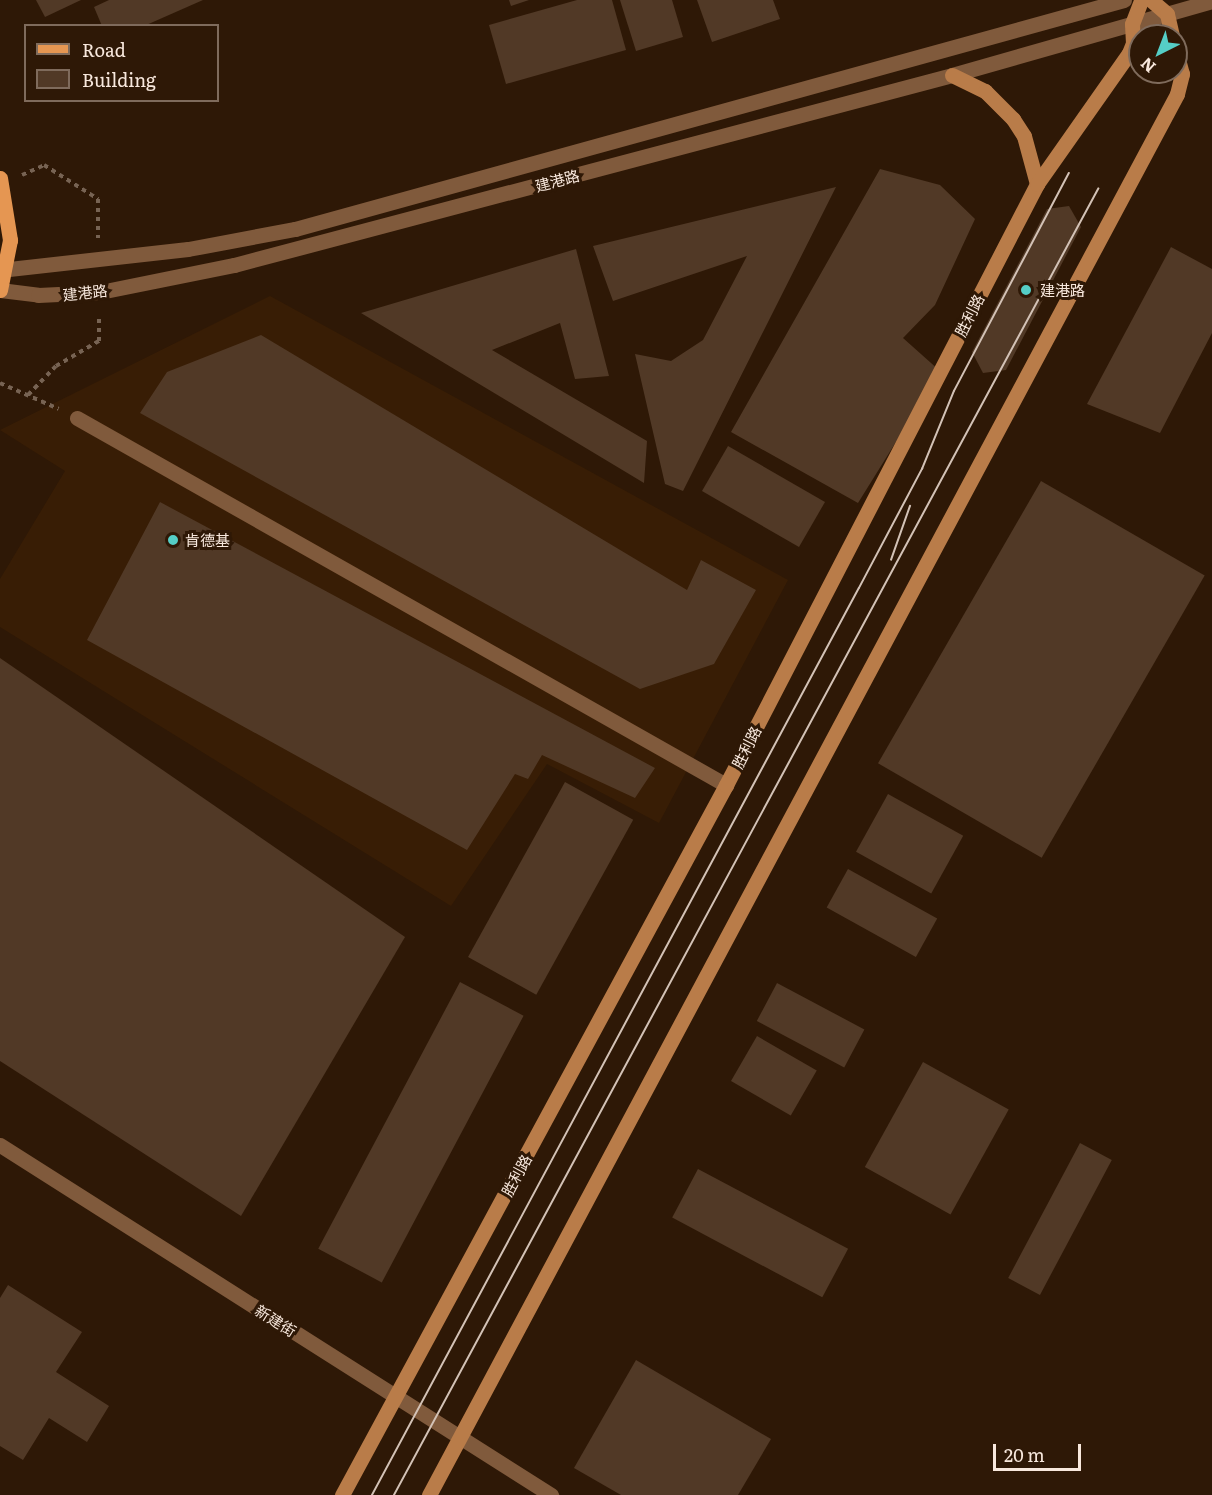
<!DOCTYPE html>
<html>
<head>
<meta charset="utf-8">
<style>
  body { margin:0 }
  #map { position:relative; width:1212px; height:1495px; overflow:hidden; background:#2e1806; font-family:Literata,"Noto Sans SC",serif }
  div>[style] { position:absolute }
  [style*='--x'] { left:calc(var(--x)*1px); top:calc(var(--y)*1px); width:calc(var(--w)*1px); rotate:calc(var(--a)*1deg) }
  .built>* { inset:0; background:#381d05 }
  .building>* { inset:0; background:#513926; transform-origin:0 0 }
  .path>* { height:4px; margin-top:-2px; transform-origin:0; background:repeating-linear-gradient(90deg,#776353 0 4.5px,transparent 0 9px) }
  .pedestrian>* { height:15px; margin:-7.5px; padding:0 7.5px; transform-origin:7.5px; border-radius:7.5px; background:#805a3c }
  .minor>* { height:15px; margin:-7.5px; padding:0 7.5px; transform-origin:7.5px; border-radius:7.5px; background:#805a3c }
  .tertiary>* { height:15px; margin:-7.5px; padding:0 7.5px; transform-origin:7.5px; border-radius:7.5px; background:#805a3c }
  .secondary>* { height:15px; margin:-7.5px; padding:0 7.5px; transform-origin:7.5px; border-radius:7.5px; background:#b97c49 }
  .primary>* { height:15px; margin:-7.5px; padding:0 7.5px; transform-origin:7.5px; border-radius:7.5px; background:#e59652 }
  .tram>* { height:1.5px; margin:-0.75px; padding:0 0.75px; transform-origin:0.75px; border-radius:0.75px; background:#d3c2b6 }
  .dots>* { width:16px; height:16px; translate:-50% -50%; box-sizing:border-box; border:3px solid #2e1806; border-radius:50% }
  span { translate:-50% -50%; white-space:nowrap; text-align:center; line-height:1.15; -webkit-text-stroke:6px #2e1806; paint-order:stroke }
  .street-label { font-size:15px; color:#f8e8dd }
  .poi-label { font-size:15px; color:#f8e8dd }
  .left { translate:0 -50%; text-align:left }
  .legend { position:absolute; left:24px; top:24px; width:195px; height:78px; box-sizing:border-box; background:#2e1806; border:2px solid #7f6b5c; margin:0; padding:8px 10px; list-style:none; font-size:18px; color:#f8e8dd }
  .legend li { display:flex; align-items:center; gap:12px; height:30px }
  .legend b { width:30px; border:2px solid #7f6b5c }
  .north { position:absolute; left:1128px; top:24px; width:60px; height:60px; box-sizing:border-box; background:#2e1806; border:2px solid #7f6b5c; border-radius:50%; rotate:222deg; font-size:16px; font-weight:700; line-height:24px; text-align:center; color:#f8e8dd }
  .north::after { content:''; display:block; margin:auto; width:21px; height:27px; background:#55cec6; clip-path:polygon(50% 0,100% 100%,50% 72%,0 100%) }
  .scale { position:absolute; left:993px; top:1444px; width:88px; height:27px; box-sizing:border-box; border:3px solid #f8e8dd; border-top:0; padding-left:8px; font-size:18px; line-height:21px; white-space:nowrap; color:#f8e8dd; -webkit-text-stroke:4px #2e1806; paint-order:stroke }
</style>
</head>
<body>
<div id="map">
  <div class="built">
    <i style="clip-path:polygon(270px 296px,788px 580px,659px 823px,547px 764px,451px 906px,0 627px,0 579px,65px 471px,0 430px)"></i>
  </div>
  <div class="building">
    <i style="clip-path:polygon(36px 0,81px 0,45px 17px)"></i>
    <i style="clip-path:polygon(109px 0,203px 0,144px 26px,102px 26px,94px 7px)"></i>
    <i style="clip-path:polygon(509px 0,529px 0,511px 6px)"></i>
    <i style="clip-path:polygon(577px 0,612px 0,626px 50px,506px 84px,489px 25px)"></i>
    <i style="clip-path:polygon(620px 0,672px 0,683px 37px,636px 51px)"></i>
    <i style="clip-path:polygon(697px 0,773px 0,780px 19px,712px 42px)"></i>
    <i style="clip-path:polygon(880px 169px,940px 185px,975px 219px,935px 305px,903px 338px,940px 371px,858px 503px,731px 432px)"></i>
    <i style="clip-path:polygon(836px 187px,683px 491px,665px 484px,635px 354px,671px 361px,703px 340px,747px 256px,613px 301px,593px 246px)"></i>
    <i style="clip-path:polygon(1069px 206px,1081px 227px,1006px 370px,983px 373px,972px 352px,1047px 209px)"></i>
    <i style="clip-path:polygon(1171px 247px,1212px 269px,1212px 333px,1160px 433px,1087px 404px)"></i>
    <i style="clip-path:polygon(576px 249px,609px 376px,575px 379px,560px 323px,492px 350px,647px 441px,644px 483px,361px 313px)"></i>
    <i style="clip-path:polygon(261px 335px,687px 590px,701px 560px,756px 590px,714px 664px,640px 689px,140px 413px,167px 372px)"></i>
    <i style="left:728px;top:446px;width:112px;height:52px;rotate:30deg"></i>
    <i style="left:1041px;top:481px;width:189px;height:326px;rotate:30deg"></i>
    <i style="clip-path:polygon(160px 502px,655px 768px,635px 798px,542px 755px,528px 779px,515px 774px,467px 850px,87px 640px)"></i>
    <i style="clip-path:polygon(0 658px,405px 937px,241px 1216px,0 1061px)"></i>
    <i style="left:565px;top:782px;width:78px;height:200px;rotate:29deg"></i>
    <i style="left:888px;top:794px;width:86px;height:66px;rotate:29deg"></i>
    <i style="left:848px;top:869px;width:102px;height:44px;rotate:29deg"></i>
    <i style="left:460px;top:982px;width:72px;height:302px;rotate:28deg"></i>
    <i style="left:777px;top:983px;width:99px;height:43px;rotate:28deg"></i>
    <i style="left:757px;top:1036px;width:69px;height:52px;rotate:30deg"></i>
    <i style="left:923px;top:1062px;width:98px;height:120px;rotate:29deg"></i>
    <i style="left:1080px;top:1143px;width:36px;height:153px;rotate:28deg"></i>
    <i style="left:698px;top:1169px;width:170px;height:55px;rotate:28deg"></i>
    <i style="clip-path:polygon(8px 1285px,82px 1332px,56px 1372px,109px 1406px,87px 1442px,49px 1418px,23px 1460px,0 1446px,0 1298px)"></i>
    <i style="clip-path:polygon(636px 1360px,771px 1439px,738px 1495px,621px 1495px,574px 1468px)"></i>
  </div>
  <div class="path">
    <i style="--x:22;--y:175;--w:24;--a:-24"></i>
    <i style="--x:44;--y:165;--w:64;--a:32.2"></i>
    <i style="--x:98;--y:199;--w:39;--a:90"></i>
    <i style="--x:0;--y:383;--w:64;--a:23.8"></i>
    <i style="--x:28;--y:395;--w:40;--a:-46"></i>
    <i style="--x:56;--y:366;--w:50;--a:-30.2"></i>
    <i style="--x:99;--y:341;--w:27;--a:-90"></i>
  </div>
  <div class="pedestrian">
    <i style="--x:77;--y:418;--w:746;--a:29.49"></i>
  </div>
  <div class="minor">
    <i style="--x:0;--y:1145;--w:653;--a:32.42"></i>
  </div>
  <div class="tertiary">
    <i style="--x:0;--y:270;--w:189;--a:-6.4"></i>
    <i style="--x:188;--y:249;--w:109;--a:-10.6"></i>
    <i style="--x:295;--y:229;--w:860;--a:-15.44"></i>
    <i style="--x:0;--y:290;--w:38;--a:7"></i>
    <i style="--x:38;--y:295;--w:62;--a:-2.8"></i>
    <i style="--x:100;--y:292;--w:137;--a:-11.4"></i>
    <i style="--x:234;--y:265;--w:743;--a:-14.82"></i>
    <i style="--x:952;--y:75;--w:270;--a:-15.9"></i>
  </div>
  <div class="secondary">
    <i style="--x:1151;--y:0;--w:21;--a:41"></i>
    <i style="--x:1167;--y:14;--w:23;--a:77"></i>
    <i style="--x:952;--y:75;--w:37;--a:26"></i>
    <i style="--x:985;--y:91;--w:40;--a:45"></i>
    <i style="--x:1013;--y:119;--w:20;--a:57"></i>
    <i style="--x:1024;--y:136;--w:50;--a:74.8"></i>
    <i style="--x:342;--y:1495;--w:807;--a:-61.59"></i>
    <i style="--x:726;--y:785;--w:677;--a:-62.64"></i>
    <i style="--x:1037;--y:184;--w:160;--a:-54.9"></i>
    <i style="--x:1129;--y:53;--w:11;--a:-68"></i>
    <i style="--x:1133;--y:43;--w:19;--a:-93"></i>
    <i style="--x:1132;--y:24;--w:26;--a:-69"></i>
    <i style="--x:429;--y:1495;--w:1588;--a:-61.9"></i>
    <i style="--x:1177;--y:94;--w:21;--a:-76"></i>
    <i style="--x:1182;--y:74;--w:24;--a:-105"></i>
  </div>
  <div class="primary">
    <i style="--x:0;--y:178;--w:63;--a:80.8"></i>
    <i style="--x:10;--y:240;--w:51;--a:101.3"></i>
  </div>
  <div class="tram">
    <i style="--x:891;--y:560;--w:57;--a:-70.6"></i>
    <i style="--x:372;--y:1495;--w:1029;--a:-61.77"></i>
    <i style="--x:859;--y:588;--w:135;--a:-62.1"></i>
    <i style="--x:922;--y:469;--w:84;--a:-67.7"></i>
    <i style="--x:954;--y:391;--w:246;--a:-62.2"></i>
    <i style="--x:394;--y:1495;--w:1484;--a:-61.67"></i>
  </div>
  <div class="dots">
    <i style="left:1026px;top:290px;background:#55cec6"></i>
    <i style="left:173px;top:540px;background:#55cec6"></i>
  </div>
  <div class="street-label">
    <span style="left:557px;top:180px;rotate:-15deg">建港路</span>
    <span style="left:85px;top:292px;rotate:-6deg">建港路</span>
    <span style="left:969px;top:315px;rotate:-63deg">胜利路</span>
    <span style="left:746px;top:747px;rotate:-63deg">胜利路</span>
    <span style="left:516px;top:1175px;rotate:-62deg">胜利路</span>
    <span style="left:276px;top:1320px;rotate:32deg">新建街</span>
  </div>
  <div class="poi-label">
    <span class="left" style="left:1040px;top:290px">建港路</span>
    <span class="left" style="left:185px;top:540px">肯德基</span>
  </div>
  <ul class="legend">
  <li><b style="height:8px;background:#e59652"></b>Road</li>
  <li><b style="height:16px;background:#513926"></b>Building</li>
  </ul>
  <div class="north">N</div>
  <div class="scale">20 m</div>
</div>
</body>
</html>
